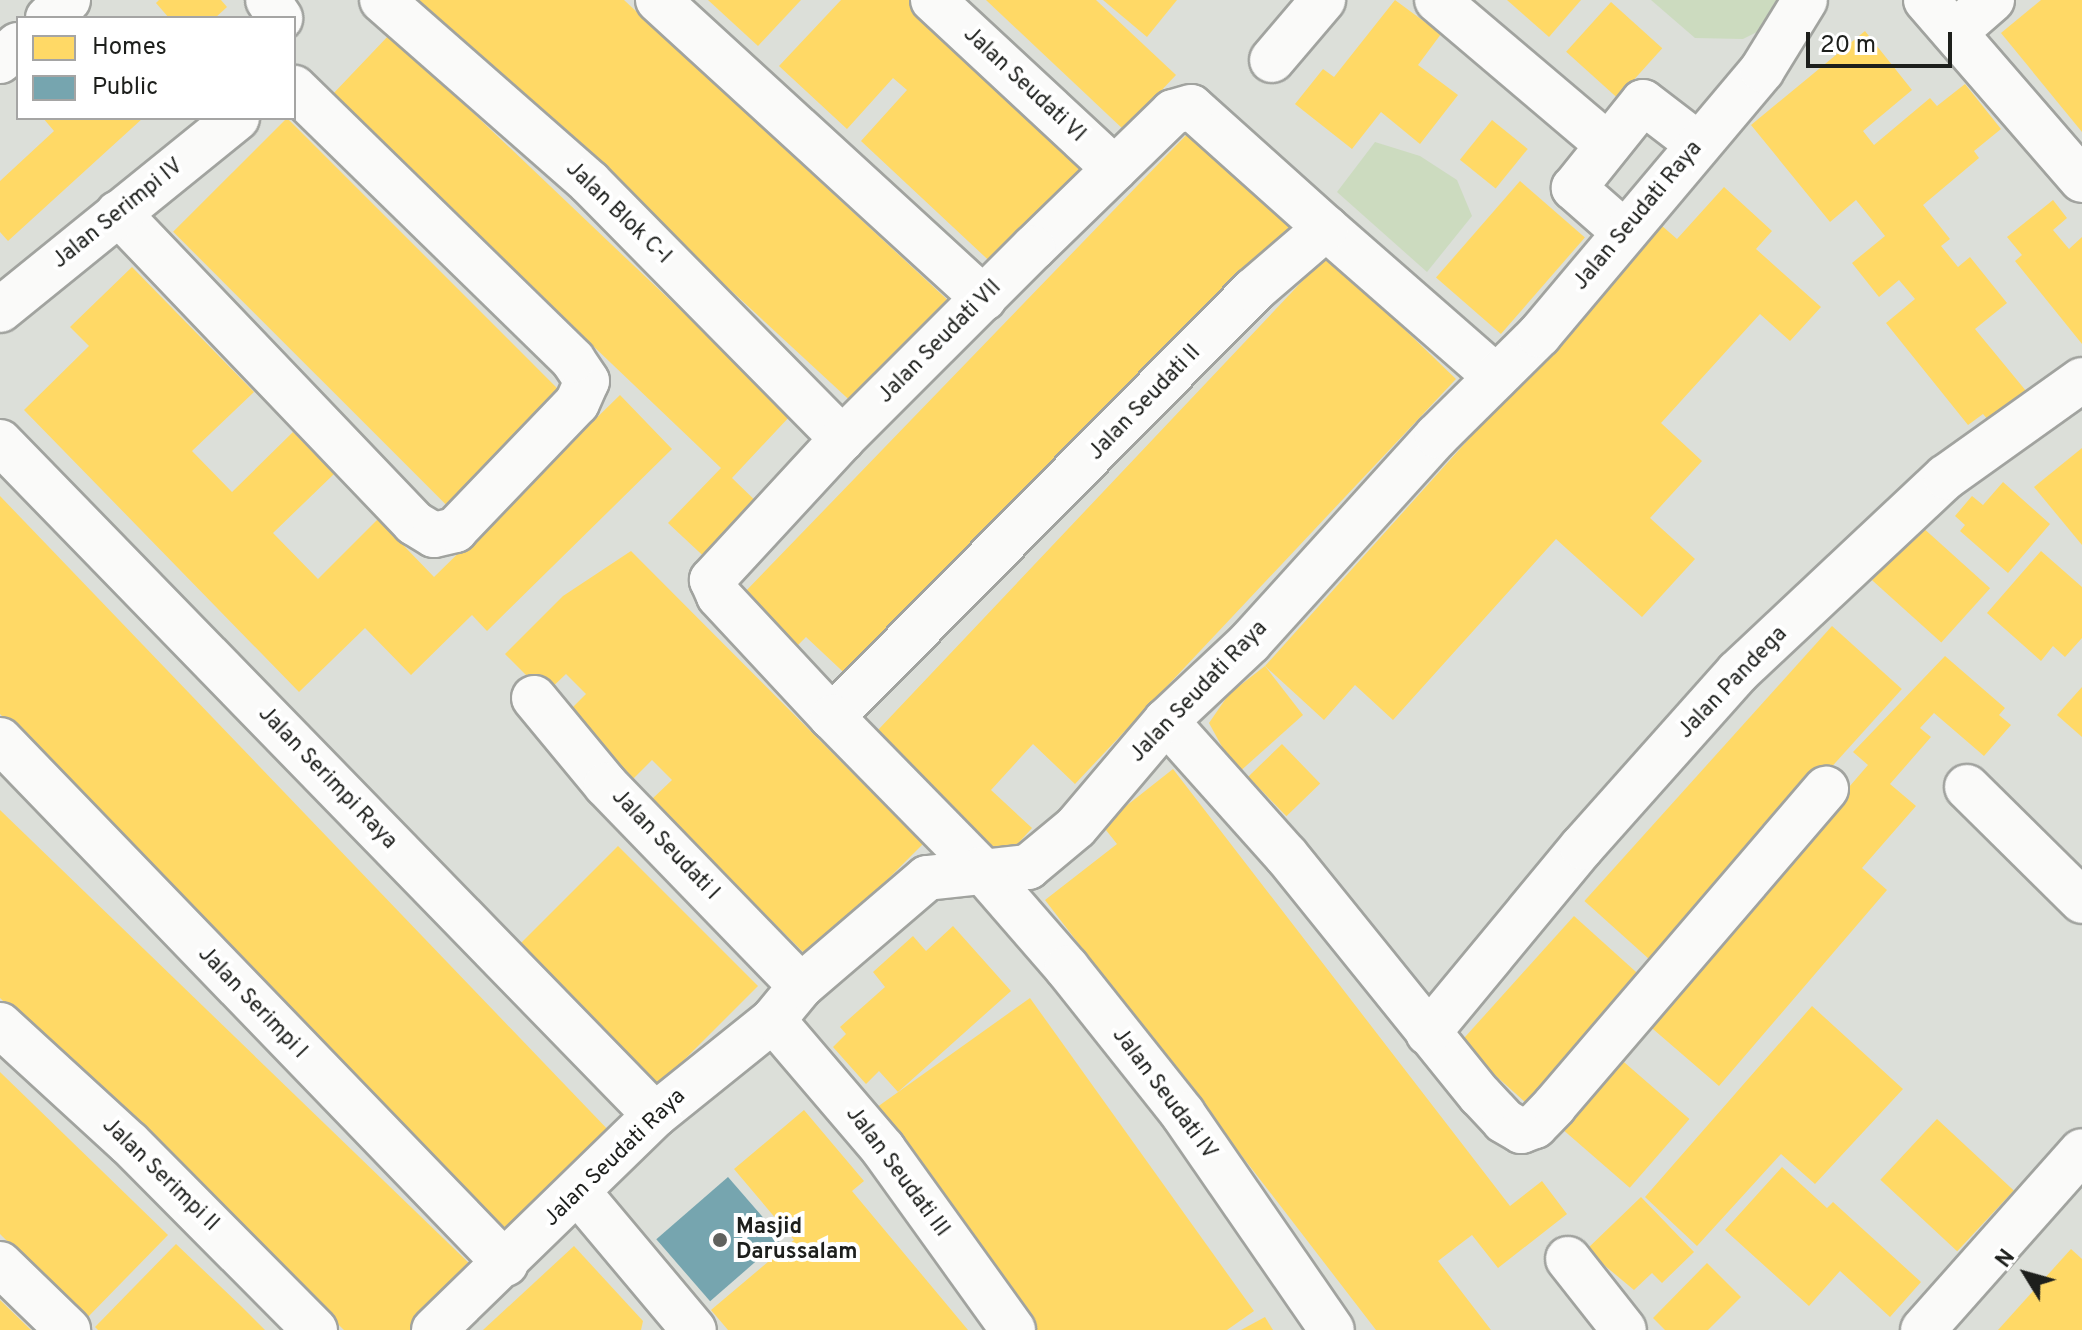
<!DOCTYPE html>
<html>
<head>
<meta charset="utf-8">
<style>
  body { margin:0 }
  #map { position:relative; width:2082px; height:1330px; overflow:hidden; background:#dcdfd9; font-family:Overpass,sans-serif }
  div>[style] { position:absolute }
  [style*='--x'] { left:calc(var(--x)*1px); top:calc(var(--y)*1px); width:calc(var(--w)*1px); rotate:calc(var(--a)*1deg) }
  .green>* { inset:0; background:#ccdbbf }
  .homes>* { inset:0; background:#ffd966; transform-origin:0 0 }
  .public>* { inset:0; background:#76a5af; transform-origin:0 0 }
  .roads { filter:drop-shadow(2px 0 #a1a39f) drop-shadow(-2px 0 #a1a39f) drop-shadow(0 2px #a1a39f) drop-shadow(0 -2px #a1a39f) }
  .street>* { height:44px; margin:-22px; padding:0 22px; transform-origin:22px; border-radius:22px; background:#fafaf9 }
  .dots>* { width:22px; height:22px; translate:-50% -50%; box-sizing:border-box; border:4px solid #fff; border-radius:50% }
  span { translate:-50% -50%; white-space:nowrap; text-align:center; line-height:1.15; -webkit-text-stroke:8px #fff; paint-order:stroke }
  .street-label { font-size:22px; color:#1d1f1c }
  .poi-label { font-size:22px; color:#1d1f1c; font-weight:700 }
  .left { translate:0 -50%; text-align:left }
  .legend { position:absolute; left:16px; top:16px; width:280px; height:104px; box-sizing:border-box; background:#fff; border:2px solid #a5a5a4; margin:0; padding:10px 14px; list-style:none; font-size:24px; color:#1d1f1c }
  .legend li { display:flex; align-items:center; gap:16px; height:40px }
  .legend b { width:40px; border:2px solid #a5a5a4 }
  .north { position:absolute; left:1986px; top:1234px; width:80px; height:80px; -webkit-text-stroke:6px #fff; paint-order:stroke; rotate:307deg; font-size:22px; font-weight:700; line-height:32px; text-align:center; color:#1d1f1c }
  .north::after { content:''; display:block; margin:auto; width:28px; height:36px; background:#1d1f1c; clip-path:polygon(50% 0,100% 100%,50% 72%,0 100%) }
  .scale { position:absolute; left:1806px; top:32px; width:146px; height:36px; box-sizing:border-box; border:4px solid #1d1f1c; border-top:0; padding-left:10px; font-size:24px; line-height:28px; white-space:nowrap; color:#1d1f1c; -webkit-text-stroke:6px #fff; paint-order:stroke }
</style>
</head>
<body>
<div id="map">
  <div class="green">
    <i style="clip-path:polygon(1651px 0,1821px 0,1743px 39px,1695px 38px)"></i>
    <i style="clip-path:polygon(1375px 142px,1420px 156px,1457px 180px,1472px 216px,1427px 272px,1337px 192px)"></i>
  </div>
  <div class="homes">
    <i style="clip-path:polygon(159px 0,221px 0,227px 7px,215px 18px,169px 18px,156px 3px)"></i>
    <i style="clip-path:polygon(417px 0,624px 0,953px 305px,858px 408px)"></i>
    <i style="clip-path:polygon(708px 0,801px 0,758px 46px)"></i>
    <i style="clip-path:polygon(841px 0,909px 0,1092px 170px,999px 270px,861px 141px,907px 90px,893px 78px,847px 129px,779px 66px)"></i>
    <i style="clip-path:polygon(986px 0,1096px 0,1176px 75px,1124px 130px)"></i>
    <i style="clip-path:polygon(1103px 0,1177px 0,1147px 37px)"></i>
    <i style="clip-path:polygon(1395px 0,1441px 34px,1418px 65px,1458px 95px,1420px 144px,1381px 112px,1352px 149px,1295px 104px,1323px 69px,1334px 77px)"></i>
    <i style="clip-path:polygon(1507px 0,1581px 0,1549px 37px)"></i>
    <i style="clip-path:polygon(2041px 0,2082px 0,2082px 132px,2001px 33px)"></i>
    <i style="left:1611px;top:2px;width:69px;height:67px;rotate:42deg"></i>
    <i style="clip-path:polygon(1865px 31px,1912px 90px,1863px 131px,1874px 145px,1930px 98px,1937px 106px,1965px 84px,2001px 129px,1974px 151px,1979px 158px,1923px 205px,1950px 239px,1941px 246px,1958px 267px,1970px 257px,2007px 303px,1975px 329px,2031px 397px,1994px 427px,1983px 414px,1968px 425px,1886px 323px,1915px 299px,1899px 280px,1879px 297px,1852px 263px,1885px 236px,1856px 200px,1830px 222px,1751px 125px)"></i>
    <i style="clip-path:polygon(390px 34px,791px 415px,732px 478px,765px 510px,713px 565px,668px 523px,721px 468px,331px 96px)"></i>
    <i style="clip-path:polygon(43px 118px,143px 118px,8px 241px,0 232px,0 181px,54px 131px)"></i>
    <i style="left:287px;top:118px;width:386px;height:161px;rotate:45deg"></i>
    <i style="left:1492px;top:120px;width:46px;height:51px;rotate:39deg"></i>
    <i style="clip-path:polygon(1194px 127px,1295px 226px,855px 683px,806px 637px,796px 647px,742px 595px)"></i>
    <i style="left:1520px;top:181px;width:86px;height:128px;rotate:41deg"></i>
    <i style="clip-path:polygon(1724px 187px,1772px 231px,1756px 249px,1821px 307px,1790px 341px,1760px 314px,1661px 423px,1702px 461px,1650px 518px,1695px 559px,1642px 617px,1556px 539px,1393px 720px,1355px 685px,1324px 720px,1265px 666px,1661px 225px,1677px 239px)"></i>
    <i style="clip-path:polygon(2053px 200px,2067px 218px,2053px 230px,2069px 249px,2082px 237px,2082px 344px,2015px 261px,2022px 255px,2007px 237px)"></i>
    <i style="clip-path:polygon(1327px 255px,1456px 379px,1075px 784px,1033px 744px,991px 790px,1032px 828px,1004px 859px,878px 730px)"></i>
    <i style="clip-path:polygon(132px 267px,254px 392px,192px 451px,232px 492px,293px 432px,334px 474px,273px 533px,318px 579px,378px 519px,434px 577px,620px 395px,672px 449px,487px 631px,472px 615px,411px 675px,365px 628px,299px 692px,24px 410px,89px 346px,70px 327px)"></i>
    <i style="clip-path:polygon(2082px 448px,2082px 545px,2034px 487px)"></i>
    <i style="clip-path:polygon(2003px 482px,2050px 524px,2008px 573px,1960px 531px,1965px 525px,1955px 516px,1972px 496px,1983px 505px)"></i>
    <i style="clip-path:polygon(0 496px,613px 1135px,504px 1239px,0 714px)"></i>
    <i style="left:1921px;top:526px;width:93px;height:73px;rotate:42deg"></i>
    <i style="clip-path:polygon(631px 551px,923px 844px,809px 958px,651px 800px,672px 780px,652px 760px,631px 781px,566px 714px,586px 694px,566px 674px,545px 694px,505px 654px,563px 596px)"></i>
    <i style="clip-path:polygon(2041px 551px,2082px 587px,2082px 638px,2065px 657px,2053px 646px,2041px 661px,1987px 613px)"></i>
    <i style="left:1832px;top:626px;width:94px;height:370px;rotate:42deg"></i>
    <i style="clip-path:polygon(1945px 656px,2005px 708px,1999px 715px,2011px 725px,1984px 756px,1934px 713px,1920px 728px,1931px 737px,1890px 784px,1916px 806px,1862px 868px,1887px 890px,1719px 1086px,1646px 1023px,1868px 765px,1853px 752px)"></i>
    <i style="clip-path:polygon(1265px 666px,1303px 715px,1237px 774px,1209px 723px,1229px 694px)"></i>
    <i style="clip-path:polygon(2082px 687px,2082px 737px,2057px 715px)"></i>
    <i style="left:1282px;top:744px;width:55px;height:47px;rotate:46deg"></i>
    <i style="clip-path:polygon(1173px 769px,1510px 1206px,1542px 1181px,1567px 1214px,1498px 1268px,1472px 1235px,1438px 1261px,1491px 1330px,1376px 1330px,1045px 900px,1117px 844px,1102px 825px)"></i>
    <i style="clip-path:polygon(0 810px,472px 1266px,411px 1330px,344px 1330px,0 998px)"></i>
    <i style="left:618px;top:846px;width:198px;height:146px;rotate:45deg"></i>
    <i style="left:1574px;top:916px;width:94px;height:171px;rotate:42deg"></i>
    <i style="clip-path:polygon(953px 926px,1011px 991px,898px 1092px,879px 1071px,866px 1084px,833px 1047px,846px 1034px,840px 1027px,885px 987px,873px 972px,913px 936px,926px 951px)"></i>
    <i style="clip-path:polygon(1030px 998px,1254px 1311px,1227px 1330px,1030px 1330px,873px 1110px)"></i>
    <i style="clip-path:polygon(1812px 1006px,1903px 1089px,1815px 1184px,1781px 1154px,1697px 1246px,1645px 1197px)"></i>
    <i style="left:1617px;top:1056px;width:96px;height:91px;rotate:41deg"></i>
    <i style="clip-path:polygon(0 1072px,168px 1235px,86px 1319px,0 1234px)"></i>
    <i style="clip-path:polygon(804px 1110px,864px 1181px,852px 1191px,968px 1330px,728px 1330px,711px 1310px,794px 1240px,734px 1169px)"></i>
    <i style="left:1937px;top:1119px;width:105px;height:83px;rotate:43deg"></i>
    <i style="clip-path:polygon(1782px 1167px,1827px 1208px,1833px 1202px,1921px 1282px,1890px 1317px,1840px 1271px,1809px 1306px,1725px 1230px)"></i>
    <i style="clip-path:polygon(1641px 1197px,1694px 1252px,1662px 1283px,1652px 1273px,1634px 1290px,1586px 1250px)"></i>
    <i style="clip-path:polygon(176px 1244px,242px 1307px,265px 1330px,98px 1330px,95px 1327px)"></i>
    <i style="clip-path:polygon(574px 1246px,643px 1321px,641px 1330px,483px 1330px)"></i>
    <i style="clip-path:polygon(2071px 1249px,2082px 1259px,2082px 1330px,1998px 1330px)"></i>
    <i style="clip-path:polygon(1707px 1263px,1741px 1297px,1708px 1330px,1665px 1330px,1653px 1318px)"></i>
    <i style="clip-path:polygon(0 1300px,31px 1330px,0 1330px)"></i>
    <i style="clip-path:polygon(1265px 1317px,1273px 1330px,1241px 1330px)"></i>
  </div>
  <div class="public">
    <i style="left:728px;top:1177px;width:82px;height:95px;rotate:49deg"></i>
  </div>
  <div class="roads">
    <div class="street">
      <i style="--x:268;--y:0;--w:22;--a:56"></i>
      <i style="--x:382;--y:0;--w:276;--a:41.3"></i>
      <i style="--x:589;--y:182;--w:361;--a:45.4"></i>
      <i style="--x:658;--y:0;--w:442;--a:42.5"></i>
      <i style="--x:933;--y:0;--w:248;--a:42.9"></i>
      <i style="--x:1437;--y:0;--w:224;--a:40.3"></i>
      <i style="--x:1926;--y:0;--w:238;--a:49.1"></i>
      <i style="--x:48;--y:18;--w:27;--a:-42"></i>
      <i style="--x:1955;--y:32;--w:49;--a:-40.9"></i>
      <i style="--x:1272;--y:60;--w:79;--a:-49.6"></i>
      <i style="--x:0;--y:61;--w:24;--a:-42"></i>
      <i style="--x:118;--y:213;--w:429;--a:46.3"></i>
      <i style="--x:414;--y:523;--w:23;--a:31"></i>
      <i style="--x:434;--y:535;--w:22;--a:-13"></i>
      <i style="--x:455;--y:530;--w:176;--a:-46.2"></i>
      <i style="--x:577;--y:403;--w:24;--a:-66"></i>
      <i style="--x:587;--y:381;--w:25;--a:-124"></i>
      <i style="--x:573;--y:360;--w:390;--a:-135.7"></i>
      <i style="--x:1326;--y:228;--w:226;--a:41.2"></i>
      <i style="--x:1624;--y:232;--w:67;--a:-138.7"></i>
      <i style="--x:1574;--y:188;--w:110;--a:-51.3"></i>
      <i style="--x:1643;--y:102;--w:69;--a:37.4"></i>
      <i style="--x:0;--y:310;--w:305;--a:-39"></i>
      <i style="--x:0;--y:442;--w:939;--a:45.78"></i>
      <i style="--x:534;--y:698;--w:113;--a:50.4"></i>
      <i style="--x:606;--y:785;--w:280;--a:45.9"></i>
      <i style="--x:832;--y:717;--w:600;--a:-45.34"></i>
      <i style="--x:1254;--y:290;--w:95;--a:-40.7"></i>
      <i style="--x:1326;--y:228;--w:181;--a:-138.1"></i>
      <i style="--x:1191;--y:107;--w:19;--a:164"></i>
      <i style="--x:1173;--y:112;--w:195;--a:135.8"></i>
      <i style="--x:1033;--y:248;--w:270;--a:135"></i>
      <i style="--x:842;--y:439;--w:192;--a:132.7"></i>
      <i style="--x:712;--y:580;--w:17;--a:66"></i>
      <i style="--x:719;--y:596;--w:166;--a:47"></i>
      <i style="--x:832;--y:717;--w:213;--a:45.6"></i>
      <i style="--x:981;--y:869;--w:131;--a:49"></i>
      <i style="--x:1067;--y:968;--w:186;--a:51.5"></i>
      <i style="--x:1183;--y:1114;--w:262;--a:55.4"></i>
      <i style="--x:1166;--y:721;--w:180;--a:48.2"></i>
      <i style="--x:1286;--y:855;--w:309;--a:51.1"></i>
      <i style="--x:1480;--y:1095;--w:35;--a:47"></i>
      <i style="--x:1504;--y:1121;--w:20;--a:30"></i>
      <i style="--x:1521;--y:1131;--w:15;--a:-20"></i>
      <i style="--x:1535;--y:1126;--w:28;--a:-46"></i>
      <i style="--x:1554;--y:1106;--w:418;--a:-49.4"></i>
      <i style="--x:0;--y:740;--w:728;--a:46"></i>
      <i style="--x:1967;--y:787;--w:162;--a:44.7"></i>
      <i style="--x:773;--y:1020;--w:170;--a:49.5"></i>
      <i style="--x:883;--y:1149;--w:223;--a:54.3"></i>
      <i style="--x:0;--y:1025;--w:175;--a:42.5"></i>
      <i style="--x:129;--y:1143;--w:264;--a:45.2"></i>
      <i style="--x:1428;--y:1033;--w:241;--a:-50.4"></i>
      <i style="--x:1582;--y:847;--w:234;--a:-48.3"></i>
      <i style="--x:1738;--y:672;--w:285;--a:-43.2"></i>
      <i style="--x:1946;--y:477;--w:167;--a:-35.5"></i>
      <i style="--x:578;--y:1192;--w:180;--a:50"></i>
      <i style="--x:1568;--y:1259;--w:90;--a:51.7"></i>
      <i style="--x:0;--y:1264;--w:95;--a:44.1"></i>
      <i style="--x:434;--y:1330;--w:308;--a:-44.2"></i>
      <i style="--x:655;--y:1115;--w:151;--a:-38.8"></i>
      <i style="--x:773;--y:1020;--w:44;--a:-50.5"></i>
      <i style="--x:801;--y:986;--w:166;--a:-40.6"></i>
      <i style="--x:927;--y:878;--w:102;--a:-6.2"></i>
      <i style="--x:1028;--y:867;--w:62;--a:-39.8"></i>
      <i style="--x:1076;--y:827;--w:139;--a:-49.7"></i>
      <i style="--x:1166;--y:721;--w:115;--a:-43.2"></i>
      <i style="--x:1250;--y:642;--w:278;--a:-47.8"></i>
      <i style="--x:1437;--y:436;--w:144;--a:-44.7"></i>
      <i style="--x:1539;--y:335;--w:346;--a:-49.9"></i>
      <i style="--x:1762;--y:70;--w:82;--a:-58.4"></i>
      <i style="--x:1923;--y:1330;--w:239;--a:-48.4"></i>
    </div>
  </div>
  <div class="dots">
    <i style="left:720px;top:1240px;background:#60625e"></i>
  </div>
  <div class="street-label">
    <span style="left:1024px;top:85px;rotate:43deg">Jalan Seudati VI</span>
    <span style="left:618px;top:213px;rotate:44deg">Jalan Blok C-I</span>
    <span style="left:118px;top:214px;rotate:-39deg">Jalan Serimpi IV</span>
    <span style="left:1638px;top:216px;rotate:-50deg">Jalan Seudati Raya</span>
    <span style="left:940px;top:342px;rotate:-45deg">Jalan Seudati VII</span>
    <span style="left:1145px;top:403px;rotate:-46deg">Jalan Seudati II</span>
    <span style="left:1733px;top:683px;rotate:-46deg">Jalan Pandega</span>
    <span style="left:1199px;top:692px;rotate:-46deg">Jalan Seudati Raya</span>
    <span style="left:327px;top:778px;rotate:46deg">Jalan Serimpi Raya</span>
    <span style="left:665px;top:845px;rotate:46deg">Jalan Seudati I</span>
    <span style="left:252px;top:1003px;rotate:46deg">Jalan Serimpi I</span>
    <span style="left:1164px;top:1094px;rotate:53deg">Jalan Seudati IV</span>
    <span style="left:615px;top:1158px;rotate:-44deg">Jalan Seudati Raya</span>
    <span style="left:897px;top:1172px;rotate:53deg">Jalan Seudati III</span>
    <span style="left:160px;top:1175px;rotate:44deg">Jalan Serimpi II</span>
  </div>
  <div class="poi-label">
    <span class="left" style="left:736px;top:1240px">Masjid<br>Darussalam</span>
  </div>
  <ul class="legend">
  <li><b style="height:22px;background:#ffd966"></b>Homes</li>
  <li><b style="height:22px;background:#76a5af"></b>Public</li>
  </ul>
  <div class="north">N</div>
  <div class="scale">20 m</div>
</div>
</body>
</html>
